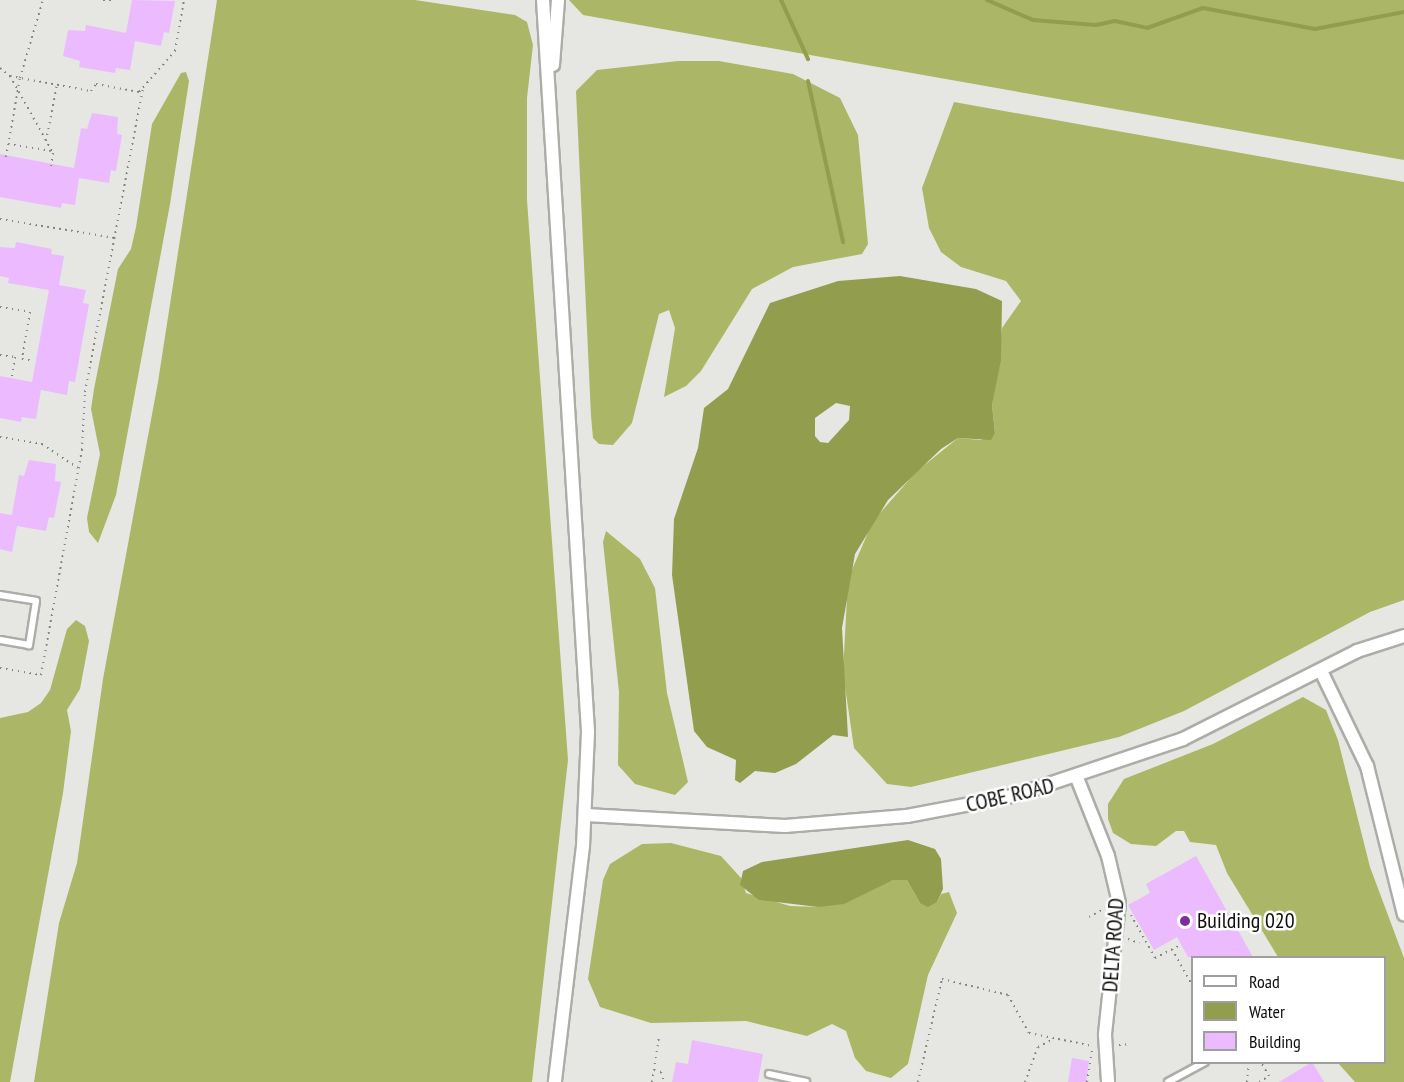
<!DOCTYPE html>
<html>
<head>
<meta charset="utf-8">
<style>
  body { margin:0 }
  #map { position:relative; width:1404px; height:1082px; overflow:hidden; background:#e6e7e2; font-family:"PT Sans Narrow",sans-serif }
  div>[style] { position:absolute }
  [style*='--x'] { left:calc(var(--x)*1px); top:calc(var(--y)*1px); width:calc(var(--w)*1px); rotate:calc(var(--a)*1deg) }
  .forest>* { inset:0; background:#abb766 }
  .water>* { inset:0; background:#929e4d }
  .stream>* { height:4px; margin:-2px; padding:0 2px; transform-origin:2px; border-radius:2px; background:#929e4d }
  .building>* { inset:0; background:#ecbafe }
  .path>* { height:2px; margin-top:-1px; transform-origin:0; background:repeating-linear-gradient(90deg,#838380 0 1.5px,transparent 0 6px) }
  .roads { filter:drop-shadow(2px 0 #acada8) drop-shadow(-2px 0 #acada8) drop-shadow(0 2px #acada8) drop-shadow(0 -2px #acada8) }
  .lane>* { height:6px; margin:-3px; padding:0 3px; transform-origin:3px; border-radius:3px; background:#fff }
  .street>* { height:12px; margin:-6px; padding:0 6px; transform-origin:6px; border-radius:6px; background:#fff }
  .dots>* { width:16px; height:16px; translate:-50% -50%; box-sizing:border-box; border:3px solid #fff; border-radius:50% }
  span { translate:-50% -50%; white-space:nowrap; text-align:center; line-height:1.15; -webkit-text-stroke:5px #fff; paint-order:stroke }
  .street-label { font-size:22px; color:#0f0f0d }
  .poi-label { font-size:22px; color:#0f0f0d }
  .left { translate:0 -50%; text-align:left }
  .legend { position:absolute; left:1191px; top:956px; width:195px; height:108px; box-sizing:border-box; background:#fff; border:2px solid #9f9f9e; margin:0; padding:8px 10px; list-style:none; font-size:18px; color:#0f0f0d }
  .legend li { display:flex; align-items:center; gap:12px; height:30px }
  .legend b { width:30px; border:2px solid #9f9f9e }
</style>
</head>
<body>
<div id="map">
  <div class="forest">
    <i style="clip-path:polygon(217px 0,415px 0,515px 15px,527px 22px,533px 45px,527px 98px,527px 200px,568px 760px,532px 1082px,34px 1082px,59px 923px,77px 863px,103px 679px,158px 382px)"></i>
    <i style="clip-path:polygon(569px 0,1404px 0,1404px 160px,583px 15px)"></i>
    <i style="clip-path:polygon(678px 61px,719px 61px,793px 74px,840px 98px,858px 135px,868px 244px,862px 254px,793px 267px,752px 289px,701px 371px,686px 386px,664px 397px,675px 328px,669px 310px,659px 314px,632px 423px,613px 445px,599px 444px,593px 438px,591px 416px,576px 91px,597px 70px)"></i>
    <i style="clip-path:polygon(186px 72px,189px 81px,170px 204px,116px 495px,98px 543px,89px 532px,87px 518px,100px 454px,91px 409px,94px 389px,118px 269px,131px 249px,136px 227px,152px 124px,181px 73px)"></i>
    <i style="clip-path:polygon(954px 102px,1404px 182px,1404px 600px,1370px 612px,1184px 711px,1119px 737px,911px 787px,887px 784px,854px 748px,843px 673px,848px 579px,873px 521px,916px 472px,958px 438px,981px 440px,995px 433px,992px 405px,1002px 328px,1021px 301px,1006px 281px,961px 267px,941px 252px,929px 228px,922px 188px)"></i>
    <i style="clip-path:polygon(606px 531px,640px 559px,655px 588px,667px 693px,688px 782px,675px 795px,635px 784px,618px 765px,619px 692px,603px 542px)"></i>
    <i style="clip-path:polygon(76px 620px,85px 626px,89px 641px,80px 689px,67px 710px,71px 731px,63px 793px,10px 1082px,0 1082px,0 718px,28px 712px,41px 703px,50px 690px,67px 629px)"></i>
    <i style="clip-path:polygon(1303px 697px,1326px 710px,1338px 740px,1370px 867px,1404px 958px,1404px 1082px,1355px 1082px,1338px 1063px,1384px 1062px,1384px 958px,1278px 957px,1227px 873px,1216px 845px,1190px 842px,1184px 831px,1176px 831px,1156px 846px,1131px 844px,1113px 833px,1108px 819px,1108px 804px,1124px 779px,1213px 744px)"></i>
    <i style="clip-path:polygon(671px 843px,721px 856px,741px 878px,746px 893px,790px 906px,818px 907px,893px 880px,907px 880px,920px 903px,937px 902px,941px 894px,949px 892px,957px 913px,928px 975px,908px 1064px,891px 1078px,866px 1071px,855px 1058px,846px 1031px,832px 1024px,807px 1036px,746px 1021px,651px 1023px,600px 1007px,588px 979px,603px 880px,610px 864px,642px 844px)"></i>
  </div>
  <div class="water">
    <i style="clip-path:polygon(evenodd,900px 276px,976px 289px,1002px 301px,1001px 360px,992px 405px,995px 433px,991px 440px,958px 438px,941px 449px,888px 500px,855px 554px,842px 628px,848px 737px,833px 735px,796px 764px,775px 773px,755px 771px,740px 783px,735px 780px,736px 760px,707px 747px,694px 731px,672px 575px,674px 519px,698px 448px,704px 408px,728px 389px,770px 303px,838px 281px,900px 276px,836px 403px,850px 406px,849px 420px,828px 443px,820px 442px,815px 436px,815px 418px,836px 403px)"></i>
    <i style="clip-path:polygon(908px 840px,935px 849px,941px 859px,943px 889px,937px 902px,928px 907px,920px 903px,907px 880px,893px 880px,844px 904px,818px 907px,759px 900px,740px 885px,743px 871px,762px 862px)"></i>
  </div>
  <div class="stream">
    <i style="--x:781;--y:0;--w:65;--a:65.4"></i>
    <i style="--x:987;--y:0;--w:50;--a:23.5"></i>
    <i style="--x:1033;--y:20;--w:63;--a:4.5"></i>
    <i style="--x:1096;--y:25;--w:19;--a:-12"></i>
    <i style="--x:1115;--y:21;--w:33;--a:12"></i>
    <i style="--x:1147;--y:28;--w:59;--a:-19.7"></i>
    <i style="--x:1203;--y:8;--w:114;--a:10.6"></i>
    <i style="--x:1315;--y:29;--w:91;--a:-10.8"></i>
    <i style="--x:808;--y:81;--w:165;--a:77.7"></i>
  </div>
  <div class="building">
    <i style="clip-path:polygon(132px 0,175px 1px,169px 33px,164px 32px,161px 46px,135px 41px,130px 70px,116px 68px,115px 73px,79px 67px,80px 61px,63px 56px,68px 30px,85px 31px,86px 25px,126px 33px)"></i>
    <i style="clip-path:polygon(92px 113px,118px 117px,117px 134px,122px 135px,116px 171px,111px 170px,109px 183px,79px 178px,75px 205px,62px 203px,61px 208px,0 197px,0 154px,74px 168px,81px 128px,87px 129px)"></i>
    <i style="clip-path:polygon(16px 242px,52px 249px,51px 254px,64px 256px,59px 285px,86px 290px,83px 303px,89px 304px,75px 382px,69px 381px,67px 395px,41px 390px,36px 419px,22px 417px,21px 422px,0 418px,0 376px,32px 382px,49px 290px,8px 283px,9px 278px,0 276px,0 247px,15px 248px)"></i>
    <i style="clip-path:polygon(29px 460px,56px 464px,55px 481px,61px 482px,54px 518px,49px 517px,46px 531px,17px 526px,12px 552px,0 549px,0 513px,12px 515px,19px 475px,24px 476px)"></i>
    <i style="clip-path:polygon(1196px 856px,1253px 957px,1188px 957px,1177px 937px,1154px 950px,1128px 905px,1150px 893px,1146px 884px)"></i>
    <i style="clip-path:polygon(692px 1040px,763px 1054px,758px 1082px,672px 1082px,676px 1062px,688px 1064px)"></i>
    <i style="clip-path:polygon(1072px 1058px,1089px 1061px,1086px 1082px,1068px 1082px)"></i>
    <i style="clip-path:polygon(1312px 1062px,1324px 1082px,1279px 1082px)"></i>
  </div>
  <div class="path">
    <i style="--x:103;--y:0;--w:8;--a:0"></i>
    <i style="--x:0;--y:68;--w:13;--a:39"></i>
    <i style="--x:10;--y:76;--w:82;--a:10.5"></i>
    <i style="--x:91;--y:91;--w:9;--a:-54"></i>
    <i style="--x:96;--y:84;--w:44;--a:10.5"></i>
    <i style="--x:139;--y:92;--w:55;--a:-48.7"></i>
    <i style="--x:175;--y:51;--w:52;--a:-80"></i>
    <i style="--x:10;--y:76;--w:88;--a:60.8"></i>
    <i style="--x:53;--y:153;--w:13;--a:99"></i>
    <i style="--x:46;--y:141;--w:57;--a:-78.9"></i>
    <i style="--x:8;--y:144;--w:45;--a:9"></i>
    <i style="--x:6;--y:157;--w:80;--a:-80"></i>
    <i style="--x:20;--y:78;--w:81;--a:-73.6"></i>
    <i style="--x:0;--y:219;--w:117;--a:9.4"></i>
    <i style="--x:0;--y:307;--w:30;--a:9"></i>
    <i style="--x:30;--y:312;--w:48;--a:99.7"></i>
    <i style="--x:22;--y:359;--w:12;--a:9"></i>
    <i style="--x:0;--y:355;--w:15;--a:8"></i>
    <i style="--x:15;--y:357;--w:24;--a:99"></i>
    <i style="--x:0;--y:437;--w:43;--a:9.5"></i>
    <i style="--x:42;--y:444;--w:43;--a:33.7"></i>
    <i style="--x:0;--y:668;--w:42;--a:9.7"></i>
    <i style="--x:41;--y:675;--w:229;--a:-79.7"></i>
    <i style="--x:82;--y:450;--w:58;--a:-87"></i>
    <i style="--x:85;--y:392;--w:310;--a:-79.2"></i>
    <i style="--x:1131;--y:915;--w:49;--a:60.8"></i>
    <i style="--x:1155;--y:958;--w:29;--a:-27"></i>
    <i style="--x:1089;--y:917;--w:18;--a:-29"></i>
    <i style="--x:1128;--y:939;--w:12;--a:20"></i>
    <i style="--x:1172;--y:949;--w:41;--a:60.9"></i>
    <i style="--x:1119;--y:1045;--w:11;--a:-5"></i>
    <i style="--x:654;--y:1070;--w:7;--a:16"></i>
    <i style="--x:661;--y:1072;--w:10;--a:73"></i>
    <i style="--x:652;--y:1082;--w:47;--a:-81.3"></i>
    <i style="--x:918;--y:1082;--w:106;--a:-76.9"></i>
    <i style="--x:942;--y:979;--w:68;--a:13.6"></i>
    <i style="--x:1008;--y:995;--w:43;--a:61.1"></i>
    <i style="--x:1029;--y:1033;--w:65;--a:11.5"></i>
    <i style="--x:1025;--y:1082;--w:37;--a:-70"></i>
    <i style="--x:1038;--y:1047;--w:17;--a:-28"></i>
    <i style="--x:1087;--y:1082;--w:33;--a:-81"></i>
    <i style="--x:1247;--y:1082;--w:20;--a:-84"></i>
    <i style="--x:1259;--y:1082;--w:12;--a:-31"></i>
    <i style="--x:1269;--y:1076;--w:16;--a:-120"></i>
  </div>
  <div class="roads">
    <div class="lane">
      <i style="--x:0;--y:595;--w:36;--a:9"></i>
      <i style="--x:36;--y:601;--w:45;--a:99"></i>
      <i style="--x:29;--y:645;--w:29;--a:-170"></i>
      <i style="--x:769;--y:1074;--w:38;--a:12"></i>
      <i style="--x:1168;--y:1082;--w:42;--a:-28.4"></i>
    </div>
    <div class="street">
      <i style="--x:543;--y:0;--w:733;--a:86.48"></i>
      <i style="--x:588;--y:732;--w:114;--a:92.5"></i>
      <i style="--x:583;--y:846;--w:238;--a:96.8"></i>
      <i style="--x:553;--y:65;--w:65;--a:-85.6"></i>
      <i style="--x:1321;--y:671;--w:106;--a:64.2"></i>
      <i style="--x:1367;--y:766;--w:153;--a:76"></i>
      <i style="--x:1077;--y:778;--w:84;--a:68.3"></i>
      <i style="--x:1108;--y:856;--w:48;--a:76.8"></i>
      <i style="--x:1119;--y:903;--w:133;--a:96.1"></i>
      <i style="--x:1105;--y:1035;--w:47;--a:86.3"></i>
      <i style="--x:586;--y:815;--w:199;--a:3.2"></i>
      <i style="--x:785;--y:826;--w:122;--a:-4.7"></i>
      <i style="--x:907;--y:816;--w:108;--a:-10.7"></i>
      <i style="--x:1013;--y:796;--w:179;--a:-18.5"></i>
      <i style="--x:1183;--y:739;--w:195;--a:-26.8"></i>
      <i style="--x:1357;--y:651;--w:49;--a:-17.7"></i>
    </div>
  </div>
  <div class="dots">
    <i style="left:1185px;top:921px;background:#802c9b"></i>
  </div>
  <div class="street-label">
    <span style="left:1010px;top:795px;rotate:-13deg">COBE ROAD</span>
    <span style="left:1113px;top:945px;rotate:-86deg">DELTA ROAD</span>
  </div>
  <div class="poi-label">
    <span class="left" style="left:1197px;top:921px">Building 020</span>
  </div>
  <ul class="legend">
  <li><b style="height:8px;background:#fff"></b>Road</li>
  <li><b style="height:16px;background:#929e4d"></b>Water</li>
  <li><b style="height:16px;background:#ecbafe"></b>Building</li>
  </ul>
</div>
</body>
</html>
